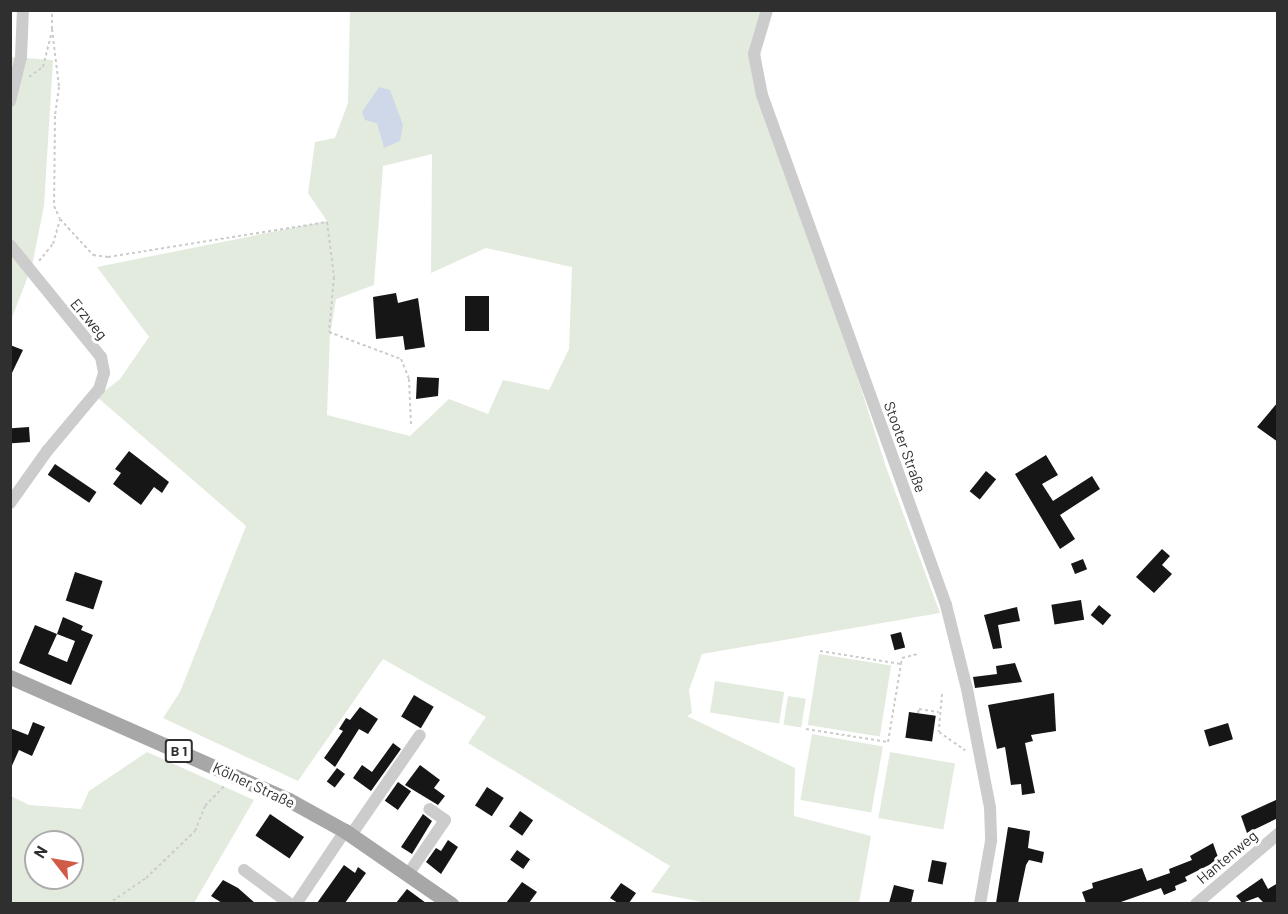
<!DOCTYPE html>
<html>
<head>
<meta charset="utf-8">
<style>
  body { margin:0 }
  #map { position:relative; width:1288px; height:914px; overflow:hidden; background:#fff; font-family:Barlow,sans-serif }
  div>[style] { position:absolute }
  [style*='--x'] { left:calc(var(--x)*1px); top:calc(var(--y)*1px); width:calc(var(--w)*1px); rotate:calc(var(--a)*1deg) }
  .green>* { inset:0; background:#e3ebdf; transform-origin:0 0 }
  .water>* { inset:0; background:#ced8e8 }
  .building>* { inset:0; background:#161616; transform-origin:0 0 }
  .path>* { height:2px; margin-top:-1px; transform-origin:0; background:repeating-linear-gradient(90deg,#ccc 0 3px,transparent 0 6px) }
  .minor>* { height:12px; margin:-6px; padding:0 6px; transform-origin:6px; border-radius:6px; background:#ccc }
  .major>* { height:15px; margin:-7.5px; padding:0 7.5px; transform-origin:7.5px; border-radius:7.5px; background:#a7a7a7 }
  span { translate:-50% -50%; white-space:nowrap; text-align:center; line-height:1.15; -webkit-text-stroke:6px #fff; paint-order:stroke }
  .shield-label span { padding:2px 4px; background:#fff; border:2px solid; border-radius:4px; -webkit-text-stroke-width:0 }
  .shield-label { font-size:14px; color:#2f2f2f; font-weight:700 }
  .street-label { font-size:15px; color:#2f2f2f }
  .frame { position:absolute; inset:0; border:12px solid #2f2f2f; pointer-events:none }
  .north { position:absolute; left:24px; top:830px; width:60px; height:60px; box-sizing:border-box; background:#fff; border:2px solid #acacac; border-radius:50%; rotate:301deg; font-size:16px; font-weight:700; line-height:24px; text-align:center; color:#2f2f2f }
  .north::after { content:''; display:block; margin:auto; width:21px; height:27px; background:#d05c48; clip-path:polygon(50% 0,100% 100%,50% 72%,0 100%) }
</style>
</head>
<body>
<div id="map">
  <div class="green">
    <i style="clip-path:polygon(evenodd,350px 11px,771px 11px,760px 49px,762px 77px,886px 467px,940px 613px,702px 654px,689px 690px,692px 713px,687px 716px,795px 768px,794px 816px,871px 836px,859px 903px,707px 903px,651px 892px,670px 866px,468px 743px,486px 717px,383px 659px,298px 781px,163px 718px,180px 692px,246px 526px,97px 397px,120px 379px,149px 337px,97px 267px,327px 221px,308px 193px,315px 142px,335px 138px,348px 103px,350px 11px,432px 154px,431px 273px,486px 248px,572px 267px,569px 349px,549px 390px,503px 380px,488px 414px,449px 399px,410px 436px,327px 415px,330px 335px,336px 299px,374px 285px,383px 166px,432px 154px)"></i>
    <i style="clip-path:polygon(11px 57px,53px 60px,44px 206px,32px 266px,11px 320px)"></i>
    <i style="left:819px;top:654px;width:73px;height:72px;rotate:9deg"></i>
    <i style="left:715px;top:681px;width:70px;height:32px;rotate:9deg"></i>
    <i style="left:788px;top:696px;width:18px;height:29px;rotate:9deg"></i>
    <i style="left:812px;top:734px;width:72px;height:67px;rotate:10deg"></i>
    <i style="clip-path:polygon(evenodd,147px 752px,254px 800px,194px 903px,11px 903px,11px 796px,29px 805px,81px 809px,89px 791px,147px 752px,36px 842px,72px 842px,72px 878px,36px 878px,36px 842px)"></i>
    <i style="left:890px;top:752px;width:66px;height:67px;rotate:10deg"></i>
  </div>
  <div class="water">
    <i style="clip-path:polygon(379px 87px,390px 90px,403px 125px,400px 141px,384px 148px,377px 123px,365px 120px,362px 112px)"></i>
  </div>
  <div class="building">
    <i style="clip-path:polygon(396px 293px,398px 303px,418px 298px,425px 347px,405px 350px,403px 336px,376px 339px,373px 297px)"></i>
    <i style="left:465px;top:296px;width:24px;height:35px"></i>
    <i style="clip-path:polygon(10px 345px,23px 350px,10px 377px)"></i>
    <i style="clip-path:polygon(417px 377px,439px 378px,438px 396px,416px 399px)"></i>
    <i style="clip-path:polygon(1278px 402px,1278px 442px,1257px 427px)"></i>
    <i style="left:29px;top:427px;width:15px;height:18px;rotate:86deg"></i>
    <i style="clip-path:polygon(129px 451px,169px 482px,162px 493px,154px 487px,141px 505px,113px 484px,121px 473px,115px 469px)"></i>
    <i style="clip-path:polygon(1046px 455px,1058px 475px,1042px 484px,1053px 501px,1092px 476px,1100px 489px,1060px 515px,1075px 539px,1060px 549px,1015px 474px)"></i>
    <i style="left:55px;top:464px;width:50px;height:13px;rotate:34deg"></i>
    <i style="left:986px;top:471px;width:13px;height:26px;rotate:39deg"></i>
    <i style="clip-path:polygon(1162px 549px,1170px 556px,1162px 565px,1172px 574px,1154px 593px,1136px 577px)"></i>
    <i style="left:1083px;top:559px;width:11px;height:13px;rotate:68deg"></i>
    <i style="left:75px;top:572px;width:29px;height:30px;rotate:18deg"></i>
    <i style="left:1081px;top:600px;width:20px;height:30px;rotate:81deg"></i>
    <i style="left:1099px;top:605px;width:16px;height:13px;rotate:40deg"></i>
    <i style="clip-path:polygon(1017px 607px,1020px 621px,998px 625px,1002px 648px,993px 649px,984px 615px)"></i>
    <i style="clip-path:polygon(evenodd,63px 617px,83px 626px,81px 630px,93px 635px,71px 685px,19px 663px,35px 625px,57px 634px,63px 617px,57px 634px,75px 641px,67px 662px,48px 654px,57px 634px)"></i>
    <i style="left:901px;top:632px;width:16px;height:11px;rotate:75deg"></i>
    <i style="clip-path:polygon(1015px 663px,1022px 682px,975px 688px,973px 677px,997px 674px,996px 666px)"></i>
    <i style="clip-path:polygon(1054px 693px,1056px 731px,1031px 735px,1033px 741px,1025px 743px,1035px 793px,1022px 795px,1021px 784px,1011px 785px,1005px 747px,997px 749px,988px 705px)"></i>
    <i style="left:414px;top:695px;width:23px;height:25px;rotate:31deg"></i>
    <i style="clip-path:polygon(360px 707px,378px 719px,368px 734px,359px 729px,335px 767px,324px 758px,343px 731px,339px 729px,346px 718px,350px 720px)"></i>
    <i style="left:909px;top:712px;width:27px;height:26px;rotate:8deg"></i>
    <i style="clip-path:polygon(33px 722px,45px 727px,32px 756px,19px 750px,10px 770px,10px 728px,28px 735px)"></i>
    <i style="left:1228px;top:723px;width:17px;height:25px;rotate:73deg"></i>
    <i style="clip-path:polygon(393px 743px,401px 749px,371px 791px,353px 778px,362px 765px,372px 772px)"></i>
    <i style="clip-path:polygon(420px 765px,440px 780px,434px 788px,445px 796px,438px 805px,405px 785px)"></i>
    <i style="left:337px;top:768px;width:10px;height:17px;rotate:37deg"></i>
    <i style="left:398px;top:782px;width:16px;height:23px;rotate:35deg"></i>
    <i style="left:487px;top:787px;width:20px;height:22px;rotate:33deg"></i>
    <i style="clip-path:polygon(1278px 799px,1278px 818px,1247px 833px,1241px 816px)"></i>
    <i style="left:520px;top:811px;width:16px;height:19px;rotate:35deg"></i>
    <i style="left:270px;top:814px;width:41px;height:26px;rotate:34deg"></i>
    <i style="clip-path:polygon(423px 814px,432px 821px,412px 854px,401px 847px)"></i>
    <i style="clip-path:polygon(1008px 827px,1030px 831px,1028px 848px,1044px 852px,1042px 863px,1029px 860px,1026px 865px,1018px 903px,996px 903px)"></i>
    <i style="clip-path:polygon(448px 840px,458px 847px,441px 874px,426px 862px,436px 848px,441px 851px)"></i>
    <i style="clip-path:polygon(1213px 843px,1219px 860px,1185px 877px,1187px 881px,1175px 886px,1176px 890px,1164px 895px,1161px 888px,1118px 903px,1086px 903px,1082px 892px,1093px 888px,1092px 883px,1142px 868px,1147px 881px,1170px 873px,1169px 869px,1192px 860px,1190px 856px)"></i>
    <i style="left:517px;top:850px;width:16px;height:12px;rotate:35deg"></i>
    <i style="left:932px;top:860px;width:15px;height:22px;rotate:11deg"></i>
    <i style="clip-path:polygon(344px 865px,355px 873px,358px 867px,366px 873px,345px 903px,317px 903px)"></i>
    <i style="clip-path:polygon(1262px 878px,1268px 889px,1278px 883px,1278px 903px,1264px 903px,1258px 897px,1242px 903px,1236px 896px)"></i>
    <i style="clip-path:polygon(223px 880px,238px 888px,255px 903px,222px 903px,211px 896px)"></i>
    <i style="clip-path:polygon(522px 882px,537px 892px,529px 903px,506px 903px)"></i>
    <i style="clip-path:polygon(621px 883px,636px 893px,629px 903px,618px 903px,610px 898px)"></i>
    <i style="clip-path:polygon(894px 885px,914px 890px,911px 903px,889px 903px)"></i>
    <i style="clip-path:polygon(407px 889px,426px 903px,396px 903px)"></i>
  </div>
  <div class="path">
    <i style="--x:52;--y:29;--w:58;--a:83.1"></i>
    <i style="--x:59;--y:87;--w:29;--a:98"></i>
    <i style="--x:55;--y:116;--w:90;--a:90.6"></i>
    <i style="--x:54;--y:206;--w:14;--a:65"></i>
    <i style="--x:60;--y:219;--w:49;--a:47.5"></i>
    <i style="--x:93;--y:255;--w:15;--a:8"></i>
    <i style="--x:108;--y:257;--w:222;--a:-9.1"></i>
    <i style="--x:327;--y:222;--w:55;--a:82.7"></i>
    <i style="--x:334;--y:277;--w:55;--a:95.2"></i>
    <i style="--x:329;--y:332;--w:77;--a:20.6"></i>
    <i style="--x:401;--y:359;--w:22;--a:68"></i>
    <i style="--x:409;--y:379;--w:46;--a:87.5"></i>
    <i style="--x:52;--y:29;--w:19;--a:-90"></i>
    <i style="--x:29;--y:77;--w:17;--a:-36"></i>
    <i style="--x:43;--y:67;--w:34;--a:-76"></i>
    <i style="--x:39;--y:261;--w:22;--a:-51"></i>
    <i style="--x:53;--y:244;--w:26;--a:-74"></i>
    <i style="--x:820;--y:651;--w:82;--a:9.1"></i>
    <i style="--x:901;--y:664;--w:6;--a:-81"></i>
    <i style="--x:902;--y:658;--w:16;--a:-14"></i>
    <i style="--x:942;--y:694;--w:38;--a:95"></i>
    <i style="--x:939;--y:732;--w:32;--a:35"></i>
    <i style="--x:918;--y:713;--w:4;--a:-76"></i>
    <i style="--x:919;--y:709;--w:20;--a:9"></i>
    <i style="--x:806;--y:729;--w:83;--a:9"></i>
    <i style="--x:888;--y:742;--w:79;--a:-80.5"></i>
    <i style="--x:108;--y:904;--w:46;--a:-34.4"></i>
    <i style="--x:146;--y:878;--w:68;--a:-43.8"></i>
    <i style="--x:195;--y:831;--w:27;--a:-68"></i>
    <i style="--x:205;--y:806;--w:28;--a:-46"></i>
  </div>
  <div class="minor">
    <i style="--x:767;--y:10;--w:46;--a:106.5"></i>
    <i style="--x:754;--y:54;--w:42;--a:79"></i>
    <i style="--x:762;--y:95;--w:542;--a:70.16"></i>
    <i style="--x:946;--y:605;--w:87;--a:76"></i>
    <i style="--x:967;--y:689;--w:120;--a:79"></i>
    <i style="--x:990;--y:807;--w:34;--a:88"></i>
    <i style="--x:991;--y:841;--w:64;--a:99.9"></i>
    <i style="--x:10;--y:101;--w:45;--a:-76"></i>
    <i style="--x:21;--y:57;--w:47;--a:-87.6"></i>
    <i style="--x:10;--y:245;--w:144;--a:50.9"></i>
    <i style="--x:101;--y:357;--w:16;--a:79"></i>
    <i style="--x:104;--y:373;--w:17;--a:107"></i>
    <i style="--x:99;--y:389;--w:81;--a:130"></i>
    <i style="--x:47;--y:451;--w:64;--a:125.4"></i>
    <i style="--x:351;--y:835;--w:121;--a:-55.4"></i>
    <i style="--x:244;--y:870;--w:57;--a:36.5"></i>
    <i style="--x:409;--y:873;--w:64;--a:-55.8"></i>
    <i style="--x:445;--y:820;--w:19;--a:-145"></i>
    <i style="--x:296;--y:904;--w:88;--a:-56.1"></i>
    <i style="--x:1196;--y:904;--w:108;--a:-40.5"></i>
  </div>
  <div class="major">
    <i style="--x:10;--y:677;--w:305;--a:23.8"></i>
    <i style="--x:289;--y:800;--w:64;--a:29"></i>
    <i style="--x:345;--y:831;--w:129;--a:34.6"></i>
  </div>
  <div class="shield-label">
    <span style="left:179px;top:751px">B 1</span>
  </div>
  <div class="street-label">
    <span style="left:89px;top:319px;rotate:50deg">Erzweg</span>
    <span style="left:905px;top:447px;rotate:70deg">Stooter Straße</span>
    <span style="left:254px;top:785px;rotate:25deg">Kölner Straße</span>
    <span style="left:1227px;top:857px;rotate:-40deg">Hantenweg</span>
  </div>
  <div class="frame"></div>
  <div class="north">N</div>
</div>
</body>
</html>
